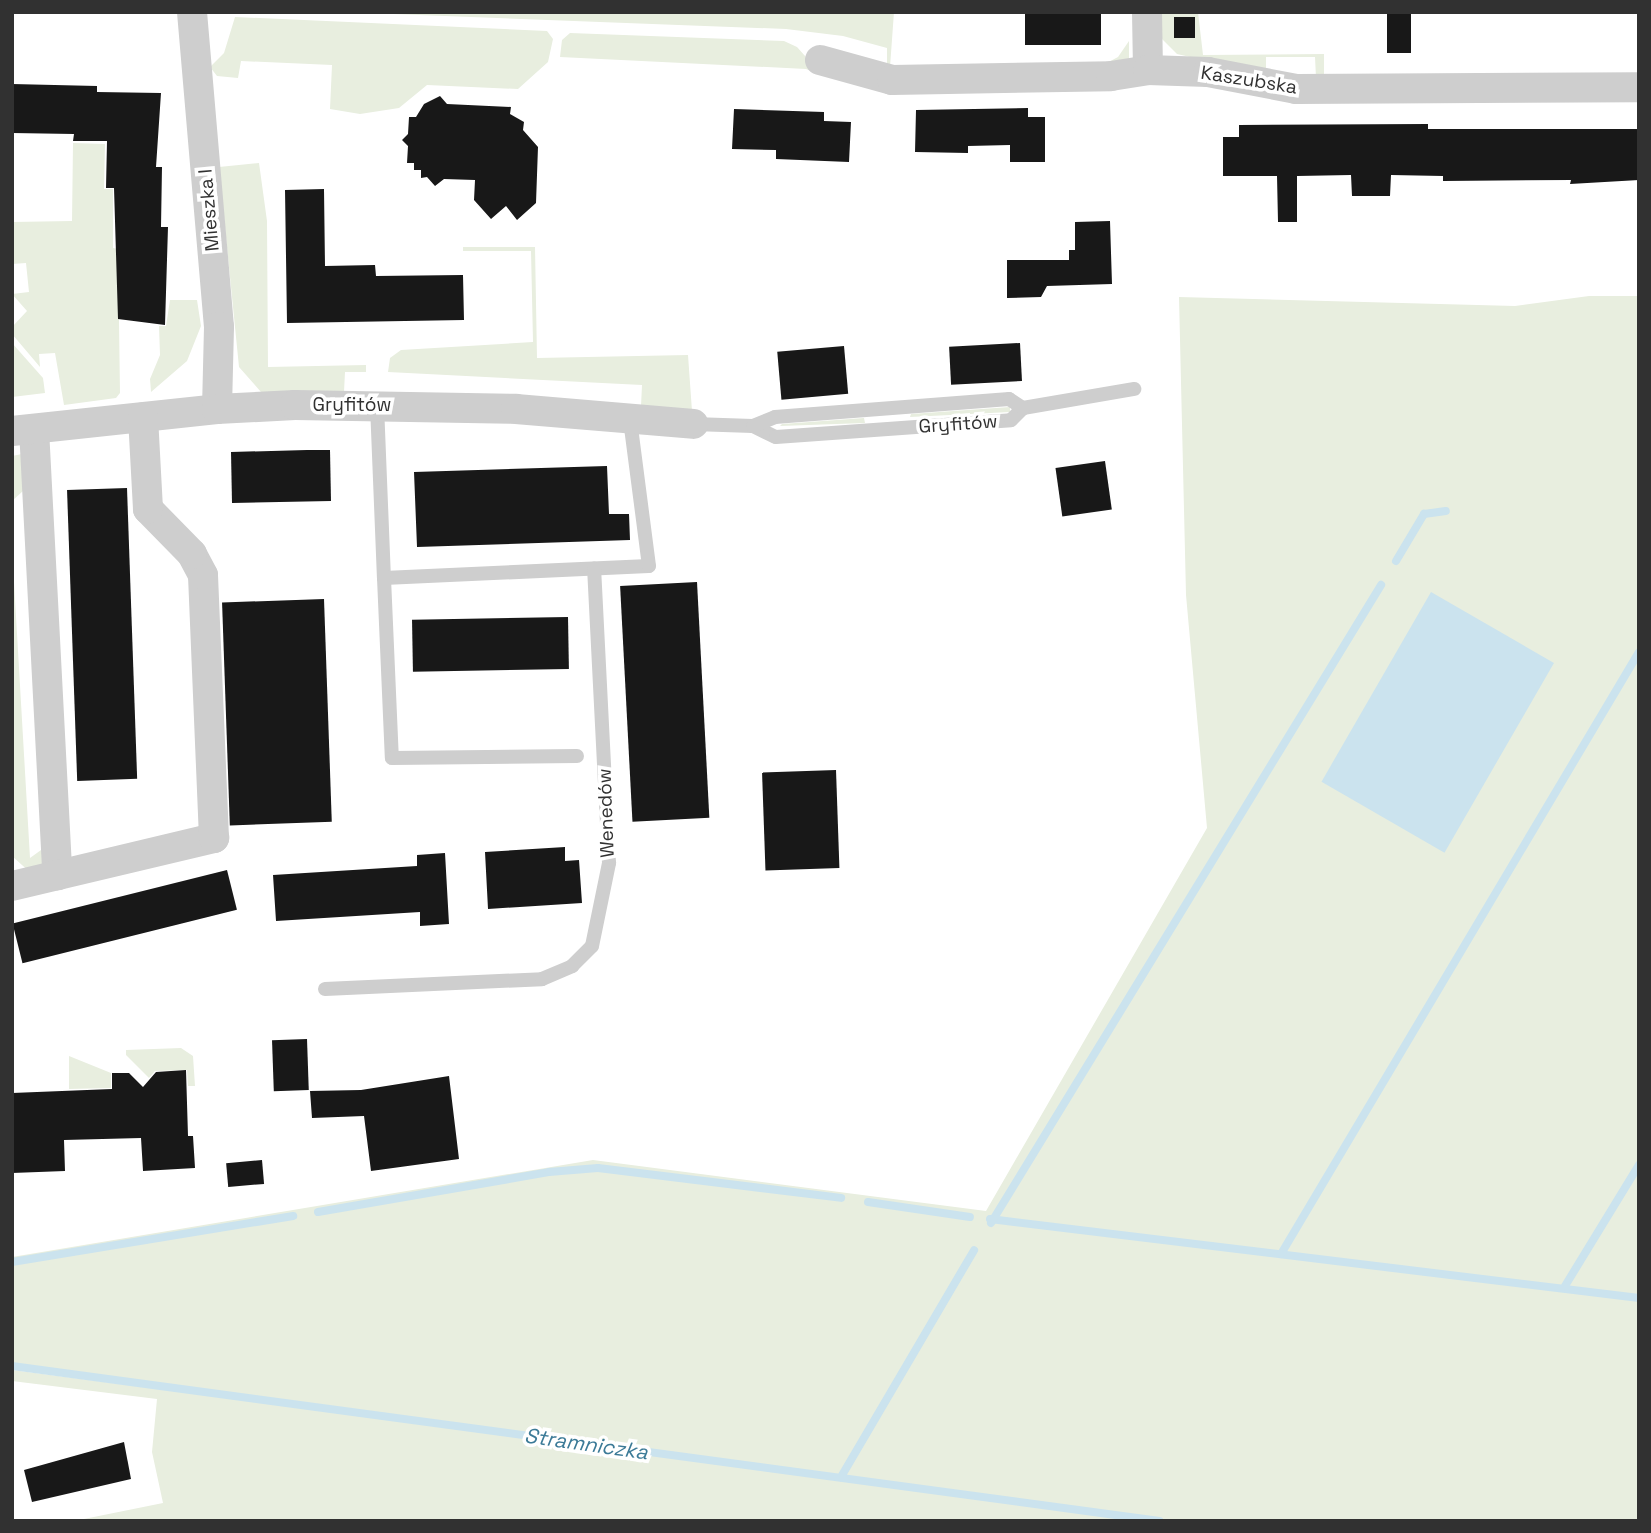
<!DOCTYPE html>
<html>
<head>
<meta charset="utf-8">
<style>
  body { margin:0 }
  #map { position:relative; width:1651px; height:1533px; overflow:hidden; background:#fff; font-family:"Space Grotesk",sans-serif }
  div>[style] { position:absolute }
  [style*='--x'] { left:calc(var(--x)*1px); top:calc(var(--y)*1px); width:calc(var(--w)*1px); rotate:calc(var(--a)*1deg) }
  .green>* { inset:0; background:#e8eedf }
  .water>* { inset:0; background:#cbe3ee; transform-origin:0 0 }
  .stream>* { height:8px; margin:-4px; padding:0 4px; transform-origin:4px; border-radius:4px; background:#cbe3ee }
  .building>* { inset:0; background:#181818; transform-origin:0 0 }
  .lane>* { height:14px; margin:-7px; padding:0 7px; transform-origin:7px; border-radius:7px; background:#cecece }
  .street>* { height:30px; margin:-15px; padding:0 15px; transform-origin:15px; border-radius:15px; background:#cecece }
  span { translate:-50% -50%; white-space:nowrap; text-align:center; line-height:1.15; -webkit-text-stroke:7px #fff; paint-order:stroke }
  .street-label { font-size:19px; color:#313131 }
  .water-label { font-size:21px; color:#3b7a97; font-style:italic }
  .frame { position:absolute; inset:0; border:14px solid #313131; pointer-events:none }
</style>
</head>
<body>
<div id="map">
  <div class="green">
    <i style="clip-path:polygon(341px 12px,894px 12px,890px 67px,1103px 65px,1118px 57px,1129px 41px,1129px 60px,1092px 69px,895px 71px,887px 66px,887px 48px,843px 36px,786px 29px)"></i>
    <i style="clip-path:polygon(1158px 12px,1198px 12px,1203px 55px,1324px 54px,1324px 78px,1316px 78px,1315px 57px,1266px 57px,1266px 74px,1177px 54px,1161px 38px)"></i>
    <i style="clip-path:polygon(235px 17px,547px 31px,553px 39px,548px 62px,518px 89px,427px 85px,399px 108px,360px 114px,330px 109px,332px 65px,241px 61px,238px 78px,217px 76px,210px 67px,224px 53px)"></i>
    <i style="clip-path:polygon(570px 33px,784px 41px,797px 47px,822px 75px,806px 69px,560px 57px,562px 40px)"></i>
    <i style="clip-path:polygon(73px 143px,105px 144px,104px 189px,113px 189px,113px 248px,118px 249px,120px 393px,116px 398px,64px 405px,55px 353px,39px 354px,40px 367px,12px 334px,12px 327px,27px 311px,12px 294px,29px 292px,26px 263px,12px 264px,12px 222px,72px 221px)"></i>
    <i style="clip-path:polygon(259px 163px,267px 221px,268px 367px,366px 365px,366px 372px,345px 372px,344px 392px,261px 392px,239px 367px,219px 167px)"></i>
    <i style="clip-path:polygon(463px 247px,535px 247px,537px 358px,688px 355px,692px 411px,641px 406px,642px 385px,388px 372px,390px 358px,401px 350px,533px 342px,531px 251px,463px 251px)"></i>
    <i style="clip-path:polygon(1589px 296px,1639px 296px,1639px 1521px,74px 1521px,163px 1503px,152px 1452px,157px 1399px,12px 1381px,12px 1370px,450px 1427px,451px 1422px,12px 1363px,12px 1257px,593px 1160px,986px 1211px,1207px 828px,1186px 595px,1179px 297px,1515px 306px)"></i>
    <i style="clip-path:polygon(170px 300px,197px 300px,201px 326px,187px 361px,151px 392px,150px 379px,160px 355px,159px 326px,166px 326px)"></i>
    <i style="clip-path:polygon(12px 343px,43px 378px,45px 393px,12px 397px)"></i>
    <i style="clip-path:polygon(1010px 407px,1010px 412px,910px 417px,911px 414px)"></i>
    <i style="clip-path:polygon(864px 418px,865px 423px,780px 426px,782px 424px)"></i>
    <i style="clip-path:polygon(22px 454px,23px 491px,12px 501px,12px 456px)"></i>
    <i style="clip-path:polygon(12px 547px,30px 858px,48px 845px,49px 857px,32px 874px,12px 856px)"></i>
    <i style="clip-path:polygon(181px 1048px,193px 1056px,195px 1086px,188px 1086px,187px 1070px,155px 1071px,149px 1078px,126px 1055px,126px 1050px)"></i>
    <i style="clip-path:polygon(69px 1056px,111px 1073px,111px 1088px,69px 1089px)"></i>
  </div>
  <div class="water">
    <i style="left:1431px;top:592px;width:142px;height:219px;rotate:30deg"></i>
  </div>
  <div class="stream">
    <i style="--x:1396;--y:561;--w:55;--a:-59.2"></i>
    <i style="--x:1424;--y:514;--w:22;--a:-8"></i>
    <i style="--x:868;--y:1202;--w:103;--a:8.4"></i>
    <i style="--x:318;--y:1212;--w:234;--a:-9.8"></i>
    <i style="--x:549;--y:1172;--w:49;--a:-4.7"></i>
    <i style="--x:598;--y:1168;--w:245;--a:7"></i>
    <i style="--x:990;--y:1219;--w:654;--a:6.94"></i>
    <i style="--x:991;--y:1223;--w:748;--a:-58.56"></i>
    <i style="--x:1281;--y:1254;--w:700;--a:-59.26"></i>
    <i style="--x:12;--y:1262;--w:285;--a:-9.3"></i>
    <i style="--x:1565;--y:1286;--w:142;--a:-58.6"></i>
    <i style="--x:12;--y:1366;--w:1158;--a:7.69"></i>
    <i style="--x:841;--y:1477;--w:263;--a:-59.6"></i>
  </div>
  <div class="building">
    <i style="left:1025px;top:12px;width:76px;height:33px"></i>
    <i style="left:1387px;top:12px;width:24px;height:41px"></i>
    <i style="left:1174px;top:17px;width:21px;height:21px"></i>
    <i style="clip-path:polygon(12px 84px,97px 86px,97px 92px,161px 93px,156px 167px,162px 167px,161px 227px,168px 227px,165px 325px,118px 319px,114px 188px,106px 188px,107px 141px,73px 141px,74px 134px,12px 133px)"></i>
    <i style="clip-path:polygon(440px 96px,447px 104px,511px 107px,510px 114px,524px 122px,523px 130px,538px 147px,536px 203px,517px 220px,506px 206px,491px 219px,474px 200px,475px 180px,444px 179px,435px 186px,427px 177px,421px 178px,421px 170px,414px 170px,414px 163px,407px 163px,408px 146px,402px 140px,408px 134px,409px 117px,416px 117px,424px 104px)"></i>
    <i style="clip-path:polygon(1028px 108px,1028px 117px,1045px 117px,1045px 162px,1010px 162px,1010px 145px,968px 146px,968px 153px,915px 152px,916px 110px)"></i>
    <i style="clip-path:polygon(734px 109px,824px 112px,824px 121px,851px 122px,849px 162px,776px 159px,776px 150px,732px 149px)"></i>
    <i style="clip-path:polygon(1428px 124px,1428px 129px,1639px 129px,1639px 180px,1570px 184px,1571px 180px,1443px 181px,1443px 176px,1391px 175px,1390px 196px,1352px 196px,1351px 175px,1297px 176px,1297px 222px,1278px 222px,1277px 176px,1223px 176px,1223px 137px,1239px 137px,1239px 125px)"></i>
    <i style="clip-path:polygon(324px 189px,325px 266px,375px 265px,376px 276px,463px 275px,464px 320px,287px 323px,285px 190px)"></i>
    <i style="clip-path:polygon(1110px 221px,1112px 284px,1047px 286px,1041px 297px,1007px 298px,1007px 260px,1069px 260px,1069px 250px,1075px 250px,1075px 222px)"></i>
    <i style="left:1020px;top:343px;width:38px;height:71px;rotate:87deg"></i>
    <i style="left:844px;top:346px;width:48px;height:67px;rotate:85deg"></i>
    <i style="clip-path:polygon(307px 450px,330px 450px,331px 501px,232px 503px,231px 452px)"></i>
    <i style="left:1105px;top:461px;width:49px;height:50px;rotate:82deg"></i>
    <i style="clip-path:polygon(607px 466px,609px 514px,629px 514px,630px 540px,417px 547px,414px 472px)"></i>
    <i style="left:127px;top:488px;width:291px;height:60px;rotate:88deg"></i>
    <i style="left:697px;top:582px;width:236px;height:77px;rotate:87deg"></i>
    <i style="left:324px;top:599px;width:223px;height:102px;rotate:88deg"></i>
    <i style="left:568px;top:617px;width:52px;height:156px;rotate:89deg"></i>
    <i style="left:836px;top:770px;width:98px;height:74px;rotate:88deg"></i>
    <i style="clip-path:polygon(565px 847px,565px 861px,579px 860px,582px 903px,488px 909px,485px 852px)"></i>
    <i style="clip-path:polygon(445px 853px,449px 924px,420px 926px,420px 912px,276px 921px,273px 875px,417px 866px,417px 855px)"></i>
    <i style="left:227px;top:870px;width:41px;height:221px;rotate:76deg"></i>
    <i style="left:307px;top:1039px;width:51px;height:35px;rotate:88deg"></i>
    <i style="clip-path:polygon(186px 1070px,188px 1136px,193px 1136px,195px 1168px,143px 1171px,141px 1138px,64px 1140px,65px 1171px,12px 1173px,12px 1093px,112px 1089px,112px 1073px,129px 1073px,143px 1087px,156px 1072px)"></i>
    <i style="clip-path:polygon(449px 1076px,459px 1159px,371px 1171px,364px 1116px,312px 1118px,310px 1091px,361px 1090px)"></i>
    <i style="left:262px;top:1160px;width:24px;height:36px;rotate:85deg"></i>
    <i style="clip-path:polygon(124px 1442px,131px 1479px,32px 1502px,24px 1470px)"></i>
  </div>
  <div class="lane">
    <i style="--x:377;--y:405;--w:173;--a:87.7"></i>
    <i style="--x:384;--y:578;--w:265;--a:-2.6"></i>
    <i style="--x:649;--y:566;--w:148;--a:-97.4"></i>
    <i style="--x:693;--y:424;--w:60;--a:1.9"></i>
    <i style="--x:753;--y:426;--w:25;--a:26"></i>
    <i style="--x:776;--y:437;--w:196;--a:-4.1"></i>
    <i style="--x:972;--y:423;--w:39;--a:-4"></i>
    <i style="--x:1011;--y:420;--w:17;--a:-45"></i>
    <i style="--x:1023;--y:408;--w:113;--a:-9.7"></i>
    <i style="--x:753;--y:426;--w:24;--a:-22"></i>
    <i style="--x:775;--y:417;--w:235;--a:-4.4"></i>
    <i style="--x:1009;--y:399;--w:17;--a:33"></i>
    <i style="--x:384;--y:578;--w:180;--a:87.5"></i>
    <i style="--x:392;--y:758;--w:185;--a:-0.6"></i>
    <i style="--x:325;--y:989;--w:217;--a:-2.6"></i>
    <i style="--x:542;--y:979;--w:33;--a:-23"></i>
    <i style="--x:572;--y:966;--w:28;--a:-45"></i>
    <i style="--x:592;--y:946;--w:85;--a:-78.4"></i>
    <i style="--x:609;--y:863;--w:295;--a:-92.9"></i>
  </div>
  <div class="street">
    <i style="--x:192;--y:12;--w:316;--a:85.1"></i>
    <i style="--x:219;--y:327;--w:82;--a:91.4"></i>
    <i style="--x:1147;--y:12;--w:58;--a:89"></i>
    <i style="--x:820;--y:60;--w:75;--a:15.5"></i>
    <i style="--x:892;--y:80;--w:219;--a:-1"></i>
    <i style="--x:1111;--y:76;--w:37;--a:-9"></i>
    <i style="--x:1148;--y:70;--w:60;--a:1.9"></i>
    <i style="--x:1208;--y:72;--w:90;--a:10.9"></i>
    <i style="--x:1296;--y:89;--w:343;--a:-0.3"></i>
    <i style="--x:34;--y:429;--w:447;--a:87"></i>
    <i style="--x:12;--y:431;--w:206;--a:-6.1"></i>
    <i style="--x:217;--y:409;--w:78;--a:-2.9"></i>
    <i style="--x:295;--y:405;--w:221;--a:1"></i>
    <i style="--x:516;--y:409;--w:178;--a:4.8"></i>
    <i style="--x:12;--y:886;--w:208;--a:-13.4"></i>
    <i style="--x:214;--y:838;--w:263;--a:-92.4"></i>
    <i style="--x:203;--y:575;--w:24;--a:-118"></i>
    <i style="--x:192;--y:554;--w:63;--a:-134.4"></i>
    <i style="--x:148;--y:509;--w:92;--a:-93.1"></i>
  </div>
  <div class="street-label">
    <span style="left:1249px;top:80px;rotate:9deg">Kaszubska</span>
    <span style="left:209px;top:210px;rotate:-95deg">Mieszka I</span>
    <span style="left:352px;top:405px">Gryfitów</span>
    <span style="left:958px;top:424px;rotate:-4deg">Gryfitów</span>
    <span style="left:606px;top:813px;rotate:-92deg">Wenedów</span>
  </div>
  <div class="water-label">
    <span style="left:586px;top:1444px;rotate:8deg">Stramniczka</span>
  </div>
  <div class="frame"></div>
</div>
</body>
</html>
